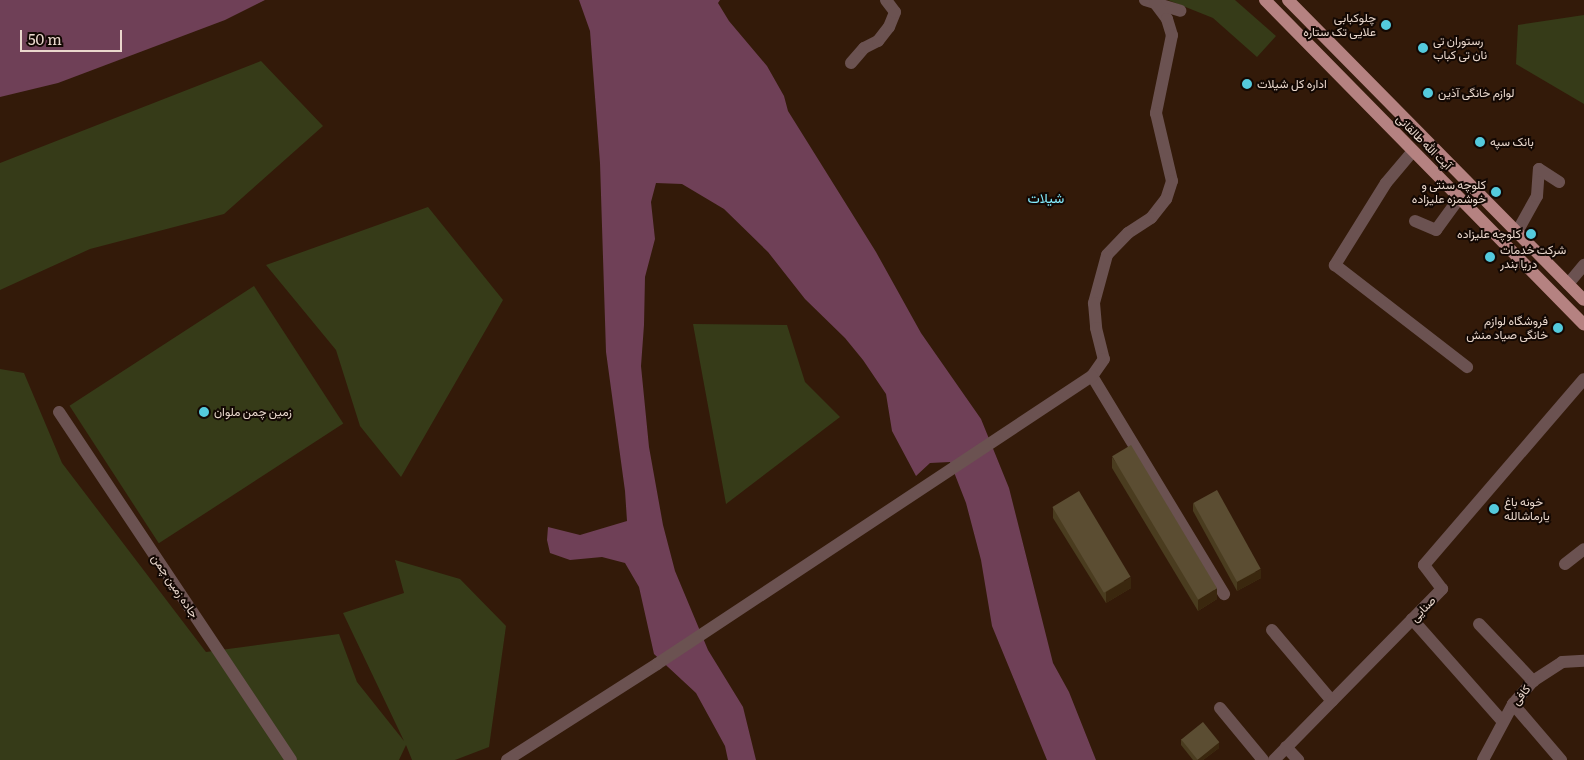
<!DOCTYPE html>
<html>
<head>
<meta charset="utf-8">
<style>
  body { margin:0 }
  #map { position:relative; width:1584px; height:760px; overflow:hidden; background:#331a09; font-family:Literata,Vazirmatn,serif }
  div>[style] { position:absolute }
  [style*='--x'] { left:calc(var(--x)*1px); top:calc(var(--y)*1px); width:calc(var(--w)*1px); rotate:calc(var(--a)*1deg) }
  .green>* { inset:0; background:#363b18; transform-origin:0 0 }
  .water>* { inset:0; background:#6f4057 }
  .minor>* { height:12px; margin:-6px; padding:0 6px; transform-origin:6px; border-radius:6px; background:#6b5251 }
  .major>* { height:12px; margin:-6px; padding:0 6px; transform-origin:6px; border-radius:6px; background:#b58281 }
  .wall>* { inset:0; background:#4a3c1f }
  .shaded-wall>* { inset:0; background:#3a270e }
  .building>* { inset:0; background:#5b4d32; transform-origin:0 0 }
  .dots>* { width:14px; height:14px; translate:-50% -50%; box-sizing:border-box; border:2px solid #130803; border-radius:50% }
  span { translate:-50% -50%; white-space:nowrap; text-align:center; line-height:1.15; -webkit-text-stroke:4px #130803; paint-order:stroke }
  .poi-label { font-size:12px; color:#ead8cd }
  .right { translate:-100% -50%; text-align:right }
  .left { translate:0 -50%; text-align:left }
  .street-label { font-size:12px; color:#ead8cd }
  .neighbourhood-label { font-size:14px; color:#84ecfe }
  .scale { position:absolute; left:20px; top:30px; width:102px; height:22px; box-sizing:border-box; border:2px solid #ead8cd; border-top:0; padding-left:6px; font-size:15px; line-height:18px; white-space:nowrap; color:#ead8cd; -webkit-text-stroke:4px #130803; paint-order:stroke }
</style>
</head>
<body>
<div id="map">
  <div class="green">
    <i style="clip-path:polygon(1168px 0,1235px 0,1276px 36px,1257px 57px,1213px 18px)"></i>
    <i style="clip-path:polygon(1584px 15px,1584px 104px,1516px 64px,1518px 25px)"></i>
    <i style="clip-path:polygon(261px 61px,323px 126px,224px 214px,90px 249px,0 290px,0 163px)"></i>
    <i style="clip-path:polygon(428px 207px,503px 300px,401px 477px,360px 426px,336px 350px,266px 265px)"></i>
    <i style="left:254px;top:286px;width:164px;height:220px;rotate:57deg"></i>
    <i style="clip-path:polygon(693px 324px,787px 325px,805px 382px,840px 417px,726px 504px)"></i>
    <i style="clip-path:polygon(0 369px,24px 373px,62px 463px,206px 652px,339px 634px,357px 682px,404px 741px,343px 613px,404px 593px,395px 560px,460px 579px,506px 626px,489px 747px,455px 760px,412px 760px,406px 745px,399px 760px,0 760px)"></i>
  </div>
  <div class="water">
    <i style="clip-path:polygon(0 0,265px 0,225px 20px,58px 83px,0 97px)"></i>
    <i style="clip-path:polygon(579px 0,720px 0,718px 3px,729px 21px,767px 66px,784px 96px,788px 111px,876px 252px,921px 333px,981px 419px,1009px 488px,1053px 663px,1069px 692px,1096px 760px,1047px 760px,992px 626px,981px 560px,966px 503px,950px 462px,930px 463px,916px 476px,892px 431px,886px 394px,863px 360px,845px 338px,805px 299px,768px 252px,724px 209px,682px 184px,656px 183px,651px 202px,655px 239px,645px 277px,644px 325px,641px 366px,649px 447px,663px 525px,675px 571px,708px 650px,743px 707px,756px 760px,728px 760px,725px 746px,696px 693px,654px 654px,639px 587px,625px 563px,602px 557px,570px 560px,550px 553px,547px 540px,548px 527px,580px 535px,627px 521px,625px 491px,606px 352px,600px 163px,590px 31px)"></i>
  </div>
  <div class="minor">
    <i style="--x:1145;--y:0;--w:37;--a:17"></i>
    <i style="--x:1155;--y:3;--w:20;--a:53"></i>
    <i style="--x:1167;--y:19;--w:17;--a:73"></i>
    <i style="--x:1172;--y:35;--w:80;--a:101.6"></i>
    <i style="--x:1156;--y:113;--w:70;--a:76.8"></i>
    <i style="--x:1172;--y:181;--w:19;--a:108"></i>
    <i style="--x:1166;--y:199;--w:24;--a:128"></i>
    <i style="--x:1151;--y:218;--w:27;--a:147"></i>
    <i style="--x:1128;--y:233;--w:30;--a:134"></i>
    <i style="--x:1107;--y:255;--w:50;--a:105.2"></i>
    <i style="--x:1094;--y:303;--w:25;--a:85"></i>
    <i style="--x:1096;--y:328;--w:32;--a:76"></i>
    <i style="--x:1104;--y:359;--w:21;--a:125"></i>
    <i style="--x:1092;--y:376;--w:255;--a:58.8"></i>
    <i style="--x:851;--y:63;--w:20;--a:-49"></i>
    <i style="--x:864;--y:48;--w:16;--a:-27"></i>
    <i style="--x:878;--y:41;--w:18;--a:-52"></i>
    <i style="--x:889;--y:27;--w:16;--a:-68"></i>
    <i style="--x:895;--y:12;--w:15;--a:-127"></i>
    <i style="--x:1413;--y:151;--w:42;--a:130.2"></i>
    <i style="--x:1386;--y:183;--w:97;--a:121.9"></i>
    <i style="--x:1335;--y:265;--w:167;--a:37.7"></i>
    <i style="--x:1415;--y:221;--w:23;--a:23"></i>
    <i style="--x:1436;--y:230;--w:39;--a:-54"></i>
    <i style="--x:1517;--y:232;--w:41;--a:-60.9"></i>
    <i style="--x:1537;--y:196;--w:27;--a:-86"></i>
    <i style="--x:1539;--y:169;--w:24;--a:33"></i>
    <i style="--x:1568;--y:284;--w:25;--a:-50"></i>
    <i style="--x:59;--y:412;--w:418;--a:56.3"></i>
    <i style="--x:1565;--y:564;--w:24;--a:-38"></i>
    <i style="--x:1412;--y:619;--w:137;--a:48.5"></i>
    <i style="--x:1479;--y:624;--w:79;--a:46.5"></i>
    <i style="--x:1272;--y:630;--w:93;--a:49.8"></i>
    <i style="--x:1513;--y:704;--w:74;--a:49.4"></i>
    <i style="--x:1220;--y:708;--w:67;--a:50.4"></i>
    <i style="--x:1286;--y:747;--w:18;--a:47"></i>
    <i style="--x:507;--y:760;--w:178;--a:-32.6"></i>
    <i style="--x:657;--y:664;--w:522;--a:-33.51"></i>
    <i style="--x:1274;--y:760;--w:240;--a:-45.5"></i>
    <i style="--x:1442;--y:589;--w:30;--a:-127"></i>
    <i style="--x:1424;--y:565;--w:245;--a:-49.3"></i>
    <i style="--x:1483;--y:760;--w:64;--a:-61.8"></i>
    <i style="--x:1513;--y:704;--w:30;--a:-49"></i>
    <i style="--x:1533;--y:681;--w:35;--a:-33"></i>
    <i style="--x:1562;--y:662;--w:22;--a:-3"></i>
  </div>
  <div class="major">
    <i style="--x:1265;--y:0;--w:455;--a:45.5"></i>
    <i style="--x:1288;--y:0;--w:421;--a:45.4"></i>
  </div>
  <div class="wall">
    <i style="clip-path:polygon(1112px 457px,1217px 599px,1198px 611px,1112px 468px)"></i>
    <i style="clip-path:polygon(1193px 503px,1261px 578px,1237px 591px,1193px 511px)"></i>
    <i style="clip-path:polygon(1053px 507px,1131px 588px,1106px 603px,1053px 518px)"></i>
    <i style="clip-path:polygon(1181px 739px,1219px 748px,1203px 760px,1193px 760px,1181px 745px)"></i>
  </div>
  <div class="shaded-wall">
    <i style="clip-path:polygon(1261px 569px,1261px 578px,1237px 591px,1237px 582px)"></i>
    <i style="clip-path:polygon(1131px 577px,1131px 588px,1106px 603px,1106px 592px)"></i>
    <i style="clip-path:polygon(1217px 588px,1217px 599px,1198px 611px,1198px 600px)"></i>
    <i style="clip-path:polygon(1219px 742px,1219px 748px,1203px 760px,1197px 760px)"></i>
  </div>
  <div class="building">
    <i style="left:1131px;top:445px;width:167px;height:22px;rotate:59deg"></i>
    <i style="left:1217px;top:490px;width:90px;height:27px;rotate:61deg"></i>
    <i style="left:1079px;top:491px;width:100px;height:31px;rotate:59deg"></i>
    <i style="left:1203px;top:722px;width:26px;height:28px;rotate:51deg"></i>
  </div>
  <div class="dots">
    <i style="left:1386px;top:25px;background:#54cadd"></i>
    <i style="left:1423px;top:48px;background:#54cadd"></i>
    <i style="left:1247px;top:84px;background:#54cadd"></i>
    <i style="left:1428px;top:93px;background:#54cadd"></i>
    <i style="left:1480px;top:142px;background:#54cadd"></i>
    <i style="left:1496px;top:192px;background:#54cadd"></i>
    <i style="left:1531px;top:234px;background:#54cadd"></i>
    <i style="left:1490px;top:257px;background:#54cadd"></i>
    <i style="left:1558px;top:328px;background:#54cadd"></i>
    <i style="left:204px;top:412px;background:#54cadd"></i>
    <i style="left:1494px;top:509px;background:#54cadd"></i>
  </div>
  <div class="poi-label">
    <span class="right" style="left:1376px;top:25px">چلوکبابی<br>علایی تک ستاره</span>
    <span class="left" style="left:1433px;top:48px">رستوران تی<br>نان تی کباب</span>
    <span class="left" style="left:1257px;top:84px">اداره کل شیلات</span>
    <span class="left" style="left:1438px;top:93px">لوازم خانگی آذین</span>
    <span class="left" style="left:1490px;top:142px">بانک سپه</span>
    <span class="right" style="left:1486px;top:192px">کلوچه سنتی و<br>خوشمزه علیزاده</span>
    <span class="right" style="left:1521px;top:234px">کلوچه علیزاده</span>
    <span class="left" style="left:1500px;top:257px">شرکت خدمات<br>دریا بندر</span>
    <span class="right" style="left:1548px;top:328px">فروشگاه لوازم<br>خانگی صیاد منش</span>
    <span class="left" style="left:214px;top:412px">زمین چمن ملوان</span>
    <span class="left" style="left:1504px;top:509px">خونه باغ<br>یارماشالله</span>
  </div>
  <div class="street-label">
    <span style="left:1424px;top:142px;rotate:45deg">آیت الله طالقانی</span>
    <span style="left:175px;top:586px;rotate:56deg">جاده زمین چمن</span>
    <span style="left:1423px;top:609px;rotate:-46deg">صنایی</span>
    <span style="left:1521px;top:695px;rotate:-51deg">کافی</span>
  </div>
  <div class="neighbourhood-label">
    <span style="left:1046px;top:197px">شیلات</span>
  </div>
  <div class="scale">50 m</div>
</div>
</body>
</html>
